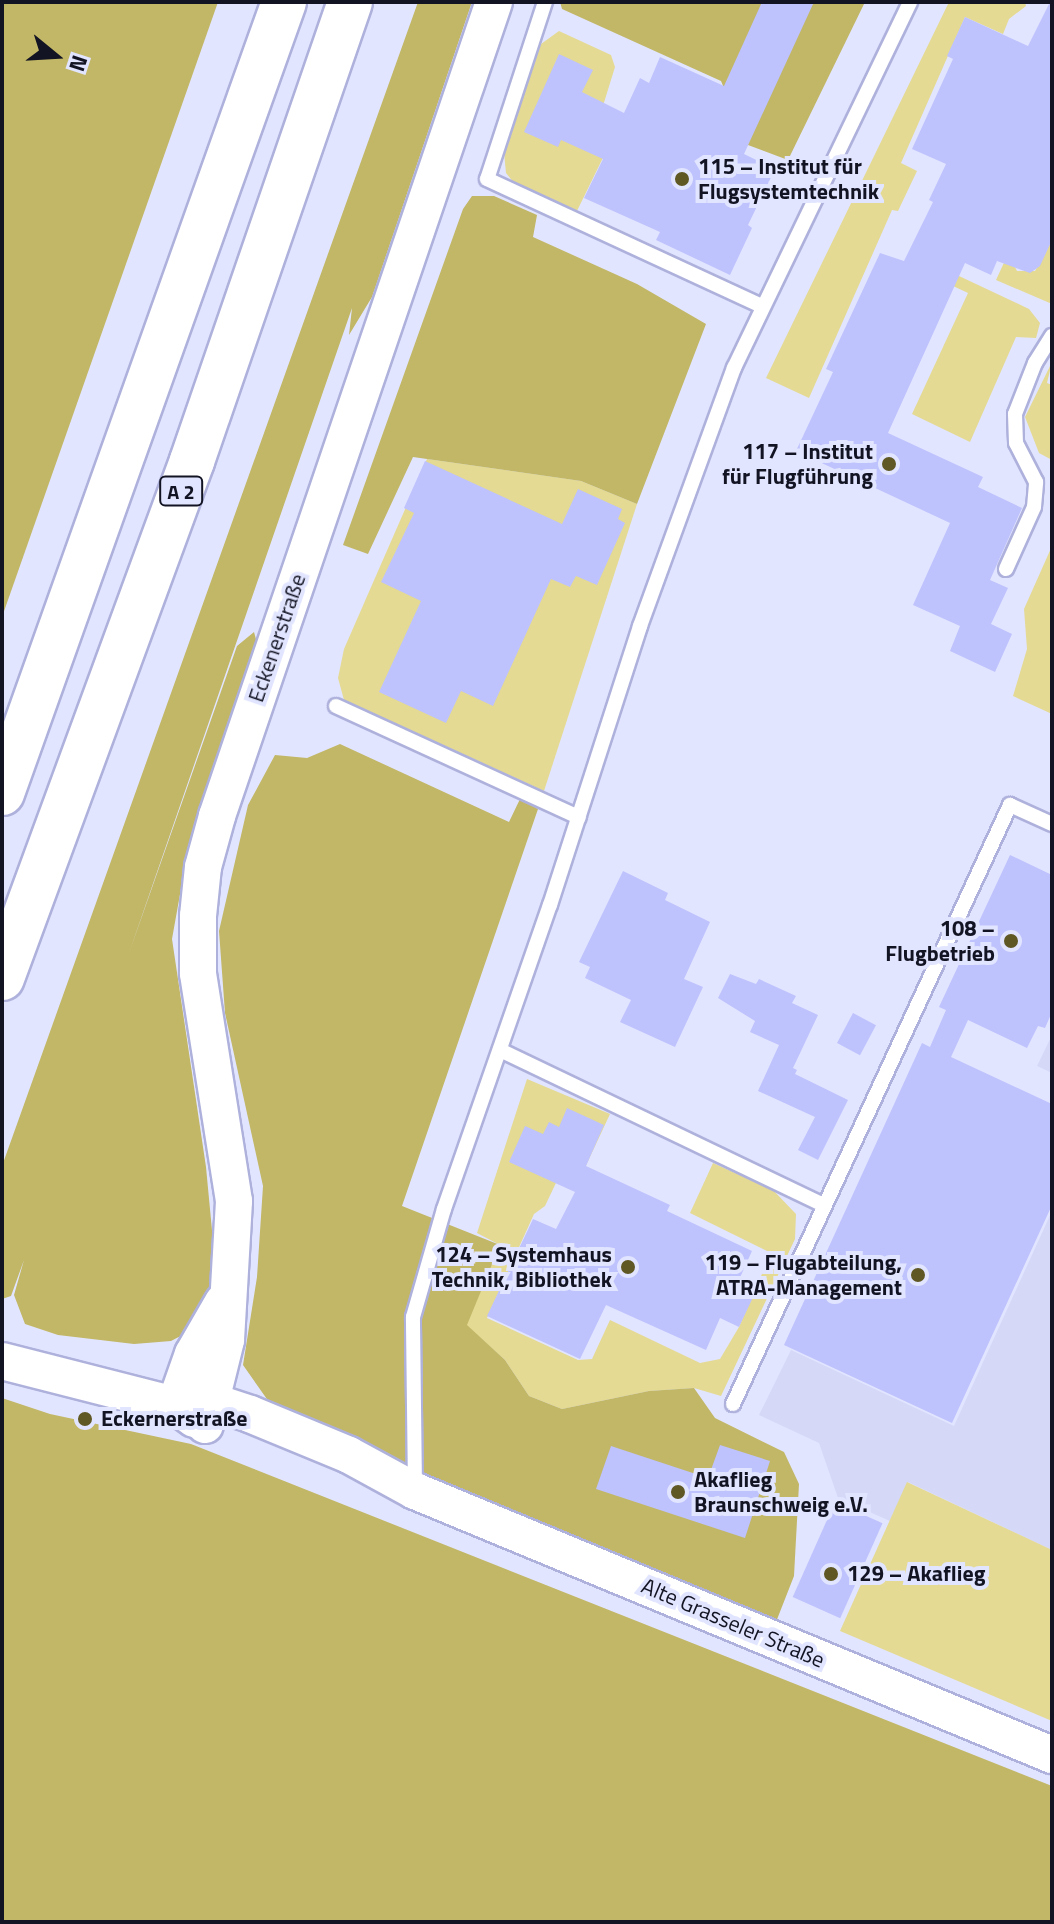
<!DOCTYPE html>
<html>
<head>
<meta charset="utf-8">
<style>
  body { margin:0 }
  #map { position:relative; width:1054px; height:1924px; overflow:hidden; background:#e2e5ff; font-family:"Titillium Web",sans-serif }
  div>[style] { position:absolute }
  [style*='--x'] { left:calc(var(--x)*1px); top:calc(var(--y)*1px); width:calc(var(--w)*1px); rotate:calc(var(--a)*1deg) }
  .built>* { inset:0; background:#d5d8f7 }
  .green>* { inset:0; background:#e4da93 }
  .forest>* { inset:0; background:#c2b766 }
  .building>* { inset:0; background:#bec2fd; transform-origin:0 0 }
  .roads { filter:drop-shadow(2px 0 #aeb1db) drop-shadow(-2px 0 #aeb1db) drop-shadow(0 2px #aeb1db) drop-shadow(0 -2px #aeb1db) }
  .service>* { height:14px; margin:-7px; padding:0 7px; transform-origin:7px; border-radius:7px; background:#fff }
  .secondary>* { height:36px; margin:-18px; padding:0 18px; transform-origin:18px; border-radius:18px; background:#fff }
  .motorway>* { height:44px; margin:-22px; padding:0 22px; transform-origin:22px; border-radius:22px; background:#fff }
  .dots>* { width:22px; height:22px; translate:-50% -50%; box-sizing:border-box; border:4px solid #e2e5ff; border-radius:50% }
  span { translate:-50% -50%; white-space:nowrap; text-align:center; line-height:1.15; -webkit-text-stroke:8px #e2e5ff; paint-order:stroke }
  .shield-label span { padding:2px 6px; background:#e2e5ff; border:2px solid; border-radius:6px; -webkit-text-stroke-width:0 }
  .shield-label { font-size:20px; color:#131423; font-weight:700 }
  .poi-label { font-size:22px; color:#131423; font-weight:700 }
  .left { translate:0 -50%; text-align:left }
  .right { translate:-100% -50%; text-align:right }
  .street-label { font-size:22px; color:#131423 }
  .frame { position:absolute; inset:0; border:4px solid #131423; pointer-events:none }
  .north { position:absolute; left:16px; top:16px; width:80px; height:80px; -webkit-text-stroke:6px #e2e5ff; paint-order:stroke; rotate:108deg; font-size:22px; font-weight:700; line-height:32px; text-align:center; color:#131423 }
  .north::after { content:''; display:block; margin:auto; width:28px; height:36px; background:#131423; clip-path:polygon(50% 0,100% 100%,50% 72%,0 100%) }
</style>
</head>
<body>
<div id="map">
  <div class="built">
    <i style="clip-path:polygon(1052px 1035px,1052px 1073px,1037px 1066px)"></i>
    <i style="clip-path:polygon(1052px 1211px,1052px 1550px,908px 1482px,890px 1521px,838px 1498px,819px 1443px,759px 1415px,791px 1350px,954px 1426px)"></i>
  </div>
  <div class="green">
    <i style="clip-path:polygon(949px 2px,1025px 2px,1026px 6px,1009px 19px,1003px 34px,965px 17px,901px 163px,917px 171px,898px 211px,892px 210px,809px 398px,766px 378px)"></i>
    <i style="clip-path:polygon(559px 31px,611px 55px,615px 67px,598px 122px,616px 131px,575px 215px,515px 184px,506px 173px,504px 152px,541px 44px)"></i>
    <i style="clip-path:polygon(1052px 240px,1052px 304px,996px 280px,1008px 254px,1017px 271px,1035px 271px)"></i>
    <i style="clip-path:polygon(942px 268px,1029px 309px,1040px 323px,1036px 338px,1016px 337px,970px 442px,912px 414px,968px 293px,936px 278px)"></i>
    <i style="clip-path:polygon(1052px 362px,1047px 383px,1052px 385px,1052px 460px,1039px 453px,1025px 417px)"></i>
    <i style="clip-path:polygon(427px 459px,581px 481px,637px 504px,544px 791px,344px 700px,338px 678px,344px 649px)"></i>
    <i style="clip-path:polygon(1052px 546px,1052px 714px,1013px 696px,1027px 649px,1024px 609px)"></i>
    <i style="clip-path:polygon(527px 1079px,610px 1114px,582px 1174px,564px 1166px,545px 1206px,534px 1214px,487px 1318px,578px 1360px,592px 1359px,610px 1320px,700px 1363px,720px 1359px,739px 1327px,771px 1253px,690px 1213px,713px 1163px,773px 1190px,796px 1214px,795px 1239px,721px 1396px,694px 1388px,649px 1391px,562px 1409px,529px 1396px,505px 1360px,466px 1325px,500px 1245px,477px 1233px)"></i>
    <i style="clip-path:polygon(907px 1482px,1052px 1550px,1052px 1721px,840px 1631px)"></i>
  </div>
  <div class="forest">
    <i style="clip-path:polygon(2px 2px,218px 2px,2px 617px)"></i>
    <i style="clip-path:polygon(418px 2px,472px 2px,372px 297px,349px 335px,352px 308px,128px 956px,237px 646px,254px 632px,260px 654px,207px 797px,184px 872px,172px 939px,206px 1167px,215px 1262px,211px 1292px,194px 1329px,171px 1341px,134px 1344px,58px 1335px,25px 1324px,14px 1295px,24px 1260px,11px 1296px,2px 1299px,2px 1166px)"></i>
    <i style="clip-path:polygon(560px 2px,865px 2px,788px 160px,748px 145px,721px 81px,562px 9px)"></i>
    <i style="clip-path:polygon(472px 196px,494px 196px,537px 215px,533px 237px,637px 284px,706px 324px,637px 504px,581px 481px,413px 457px,368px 554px,343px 545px,463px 209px)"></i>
    <i style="clip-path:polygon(340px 744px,509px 822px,520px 799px,538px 809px,402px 1206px,500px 1245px,467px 1325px,505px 1360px,529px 1396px,562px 1409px,649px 1391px,694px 1388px,715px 1418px,784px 1452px,799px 1484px,794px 1576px,776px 1622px,300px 1426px,269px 1402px,243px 1365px,257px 1277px,263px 1186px,225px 1013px,219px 931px,248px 805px,275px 755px,307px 758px)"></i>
    <i style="clip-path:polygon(2px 1398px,50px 1414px,191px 1444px,1052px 1786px,1052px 1922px,2px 1922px)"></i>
  </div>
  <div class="building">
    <i style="clip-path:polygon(762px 2px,814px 2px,744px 154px,775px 169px,748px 225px,752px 228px,730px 275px,656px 240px,660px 232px,584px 198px,603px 159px,561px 140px,558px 147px,524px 132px,559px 54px,593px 70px,582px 92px,624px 113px,640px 78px,649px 83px,660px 57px,724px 86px)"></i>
    <i style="clip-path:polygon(1050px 2px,1052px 240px,1040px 266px,1030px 273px,997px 261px,991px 275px,965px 263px,888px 433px,983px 477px,978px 487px,1022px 508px,990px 580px,1008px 588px,991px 624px,1012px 634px,995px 672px,950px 651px,960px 626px,913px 605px,950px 523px,796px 451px,833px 372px,826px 369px,880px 253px,904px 261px,933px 202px,929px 200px,946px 164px,912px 149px,953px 59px,947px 56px,965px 17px,1028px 46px)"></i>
    <i style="clip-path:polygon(425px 461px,562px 524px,578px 489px,622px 509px,618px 519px,625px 523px,597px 585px,576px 576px,570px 587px,551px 579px,493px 706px,461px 691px,446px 723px,379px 692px,421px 601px,381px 582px,414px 513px,404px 508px)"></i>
    <i style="clip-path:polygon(1010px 855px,1052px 875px,1052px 1012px,1045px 1028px,1038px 1026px,1027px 1048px,968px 1020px,951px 1057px,1052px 1104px,1052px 1205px,952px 1423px,784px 1345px,922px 1043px,930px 1047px,946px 1010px,939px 1007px)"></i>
    <i style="clip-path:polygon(623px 871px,668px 893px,665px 900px,710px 922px,684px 979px,703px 987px,675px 1047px,620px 1022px,631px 1000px,585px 978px,590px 967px,579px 962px)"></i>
    <i style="clip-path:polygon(730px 974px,756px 984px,759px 979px,796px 996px,792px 1003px,818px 1015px,793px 1068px,797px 1070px,795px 1074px,848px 1100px,818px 1160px,798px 1150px,815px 1117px,758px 1091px,779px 1045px,750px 1032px,755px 1021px,718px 998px)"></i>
    <i style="left:853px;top:1013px;width:26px;height:34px;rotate:28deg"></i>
    <i style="clip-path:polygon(567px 1108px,604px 1125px,586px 1166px,670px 1205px,667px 1211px,752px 1251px,738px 1282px,756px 1291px,739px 1327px,720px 1318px,706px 1350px,606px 1305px,580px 1359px,487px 1316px,533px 1219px,556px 1229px,575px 1192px,509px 1162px,525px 1126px,543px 1134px,549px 1122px,559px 1127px)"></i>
    <i style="clip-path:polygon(720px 1445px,770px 1461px,745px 1538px,596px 1489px,611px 1446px,708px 1478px)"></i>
    <i style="left:835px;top:1502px;width:52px;height:104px;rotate:24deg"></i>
  </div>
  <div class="roads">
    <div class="service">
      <i style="--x:545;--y:2;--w:186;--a:108.1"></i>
      <i style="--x:487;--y:179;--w:303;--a:24.8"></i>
      <i style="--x:1006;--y:569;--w:68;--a:-65.7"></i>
      <i style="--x:1034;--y:507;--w:25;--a:-85"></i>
      <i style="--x:1036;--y:482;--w:44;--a:-117.1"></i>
      <i style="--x:1016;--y:443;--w:29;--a:-92"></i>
      <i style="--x:1015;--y:414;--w:55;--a:-68.6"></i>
      <i style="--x:1035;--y:363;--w:32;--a:-58"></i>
      <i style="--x:336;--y:706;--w:267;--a:24.6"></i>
      <i style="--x:500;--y:1050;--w:357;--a:25.6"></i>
      <i style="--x:733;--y:1404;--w:660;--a:-65.18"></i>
      <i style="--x:1010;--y:805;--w:46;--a:24.3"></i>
      <i style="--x:415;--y:1488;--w:171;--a:-90.7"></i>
      <i style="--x:413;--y:1317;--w:112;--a:-74"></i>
      <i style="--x:444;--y:1209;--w:322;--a:-70.8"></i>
      <i style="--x:550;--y:905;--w:293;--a:-72.1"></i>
      <i style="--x:640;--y:626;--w:275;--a:-70"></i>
      <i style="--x:734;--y:368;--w:406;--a:-64.3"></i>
    </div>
    <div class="secondary">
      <i style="--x:2;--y:1361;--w:179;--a:14.3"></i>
      <i style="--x:175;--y:1405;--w:24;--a:36"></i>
      <i style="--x:175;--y:1405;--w:36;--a:-6"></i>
      <i style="--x:211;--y:1401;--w:41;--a:18.4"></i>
      <i style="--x:250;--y:1414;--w:107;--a:22.5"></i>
      <i style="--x:349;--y:1455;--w:75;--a:28.6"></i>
      <i style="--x:415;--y:1491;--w:690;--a:22.51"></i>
      <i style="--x:175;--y:1405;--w:54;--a:-70.6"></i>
      <i style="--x:193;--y:1354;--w:60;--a:-60"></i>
      <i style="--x:205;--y:1425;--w:88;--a:-76.1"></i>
      <i style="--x:226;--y:1340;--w:139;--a:-86.7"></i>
      <i style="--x:234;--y:1201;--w:231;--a:-99"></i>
      <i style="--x:198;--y:973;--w:57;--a:-90"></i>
      <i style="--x:198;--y:916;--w:49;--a:-84.2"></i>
      <i style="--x:203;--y:867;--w:53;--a:-74.6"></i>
      <i style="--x:217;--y:816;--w:860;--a:-71.21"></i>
    </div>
    <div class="motorway">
      <i style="--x:2;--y:793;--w:840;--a:-70.38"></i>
      <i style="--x:2;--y:978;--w:551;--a:-69.82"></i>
      <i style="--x:192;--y:461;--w:485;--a:-71"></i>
    </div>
  </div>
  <div class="dots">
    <i style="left:682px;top:179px;background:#5f5824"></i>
    <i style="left:889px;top:464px;background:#5f5824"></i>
    <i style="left:1011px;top:941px;background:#5f5824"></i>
    <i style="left:628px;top:1267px;background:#5f5824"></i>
    <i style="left:918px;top:1275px;background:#5f5824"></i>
    <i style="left:85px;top:1419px;background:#5f5824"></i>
    <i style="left:678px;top:1492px;background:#5f5824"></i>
    <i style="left:831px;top:1574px;background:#5f5824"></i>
  </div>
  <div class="shield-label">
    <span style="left:181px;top:491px">A 2</span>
  </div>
  <div class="poi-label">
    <span class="left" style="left:698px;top:179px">115 – Institut für<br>Flugsystemtechnik</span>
    <span class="right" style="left:873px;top:464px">117 – Institut<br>für Flugführung</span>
    <span class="right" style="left:995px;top:941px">108 –<br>Flugbetrieb</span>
    <span class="right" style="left:612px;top:1267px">124 – Systemhaus<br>Technik, Bibliothek</span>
    <span class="right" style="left:902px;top:1275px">119 – Flugabteilung,<br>ATRA-Management</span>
    <span class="left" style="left:101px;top:1419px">Eckernerstraße</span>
    <span class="left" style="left:694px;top:1492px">Akaflieg<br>Braunschweig e.V.</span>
    <span class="left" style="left:847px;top:1574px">129 – Akaflieg</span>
  </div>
  <div class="street-label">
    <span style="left:277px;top:638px;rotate:-71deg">Eckenerstraße</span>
    <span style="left:733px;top:1623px;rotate:23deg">Alte Grasseler Straße</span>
  </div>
  <div class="frame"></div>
  <div class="north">N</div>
</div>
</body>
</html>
